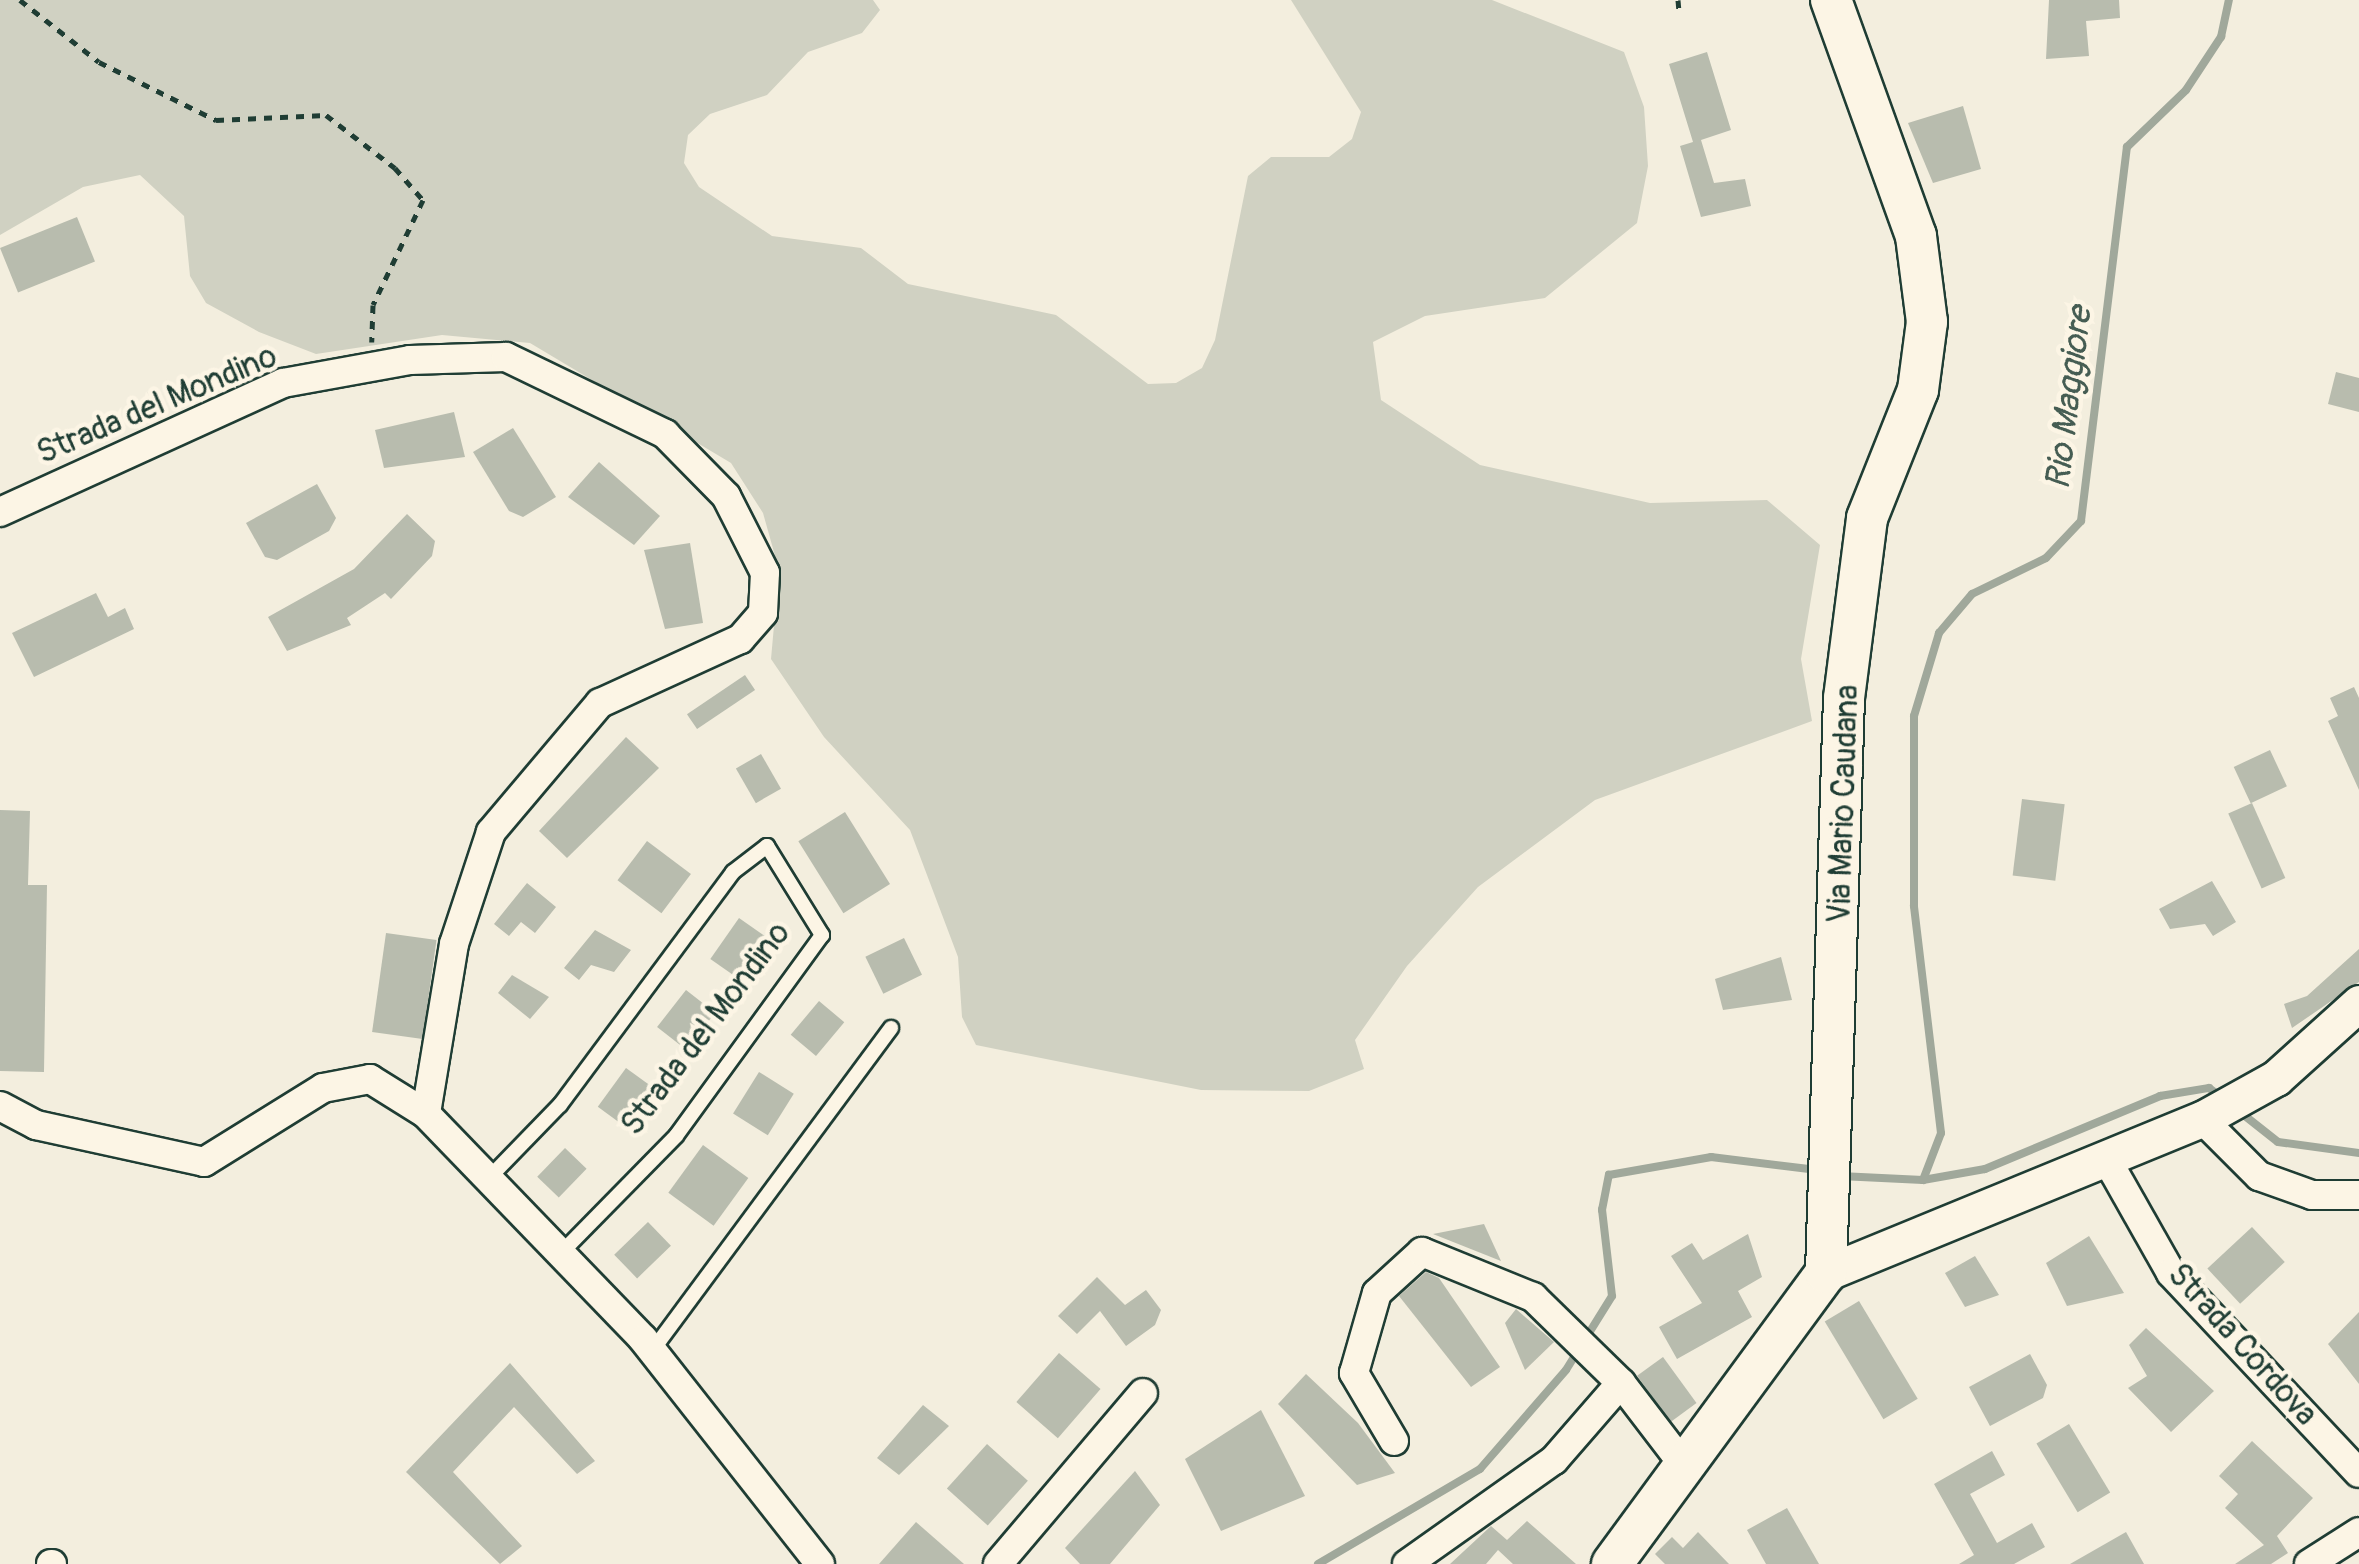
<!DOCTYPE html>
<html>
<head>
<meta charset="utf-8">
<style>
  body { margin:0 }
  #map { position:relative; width:2359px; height:1564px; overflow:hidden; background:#f3eede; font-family:Pangolin,sans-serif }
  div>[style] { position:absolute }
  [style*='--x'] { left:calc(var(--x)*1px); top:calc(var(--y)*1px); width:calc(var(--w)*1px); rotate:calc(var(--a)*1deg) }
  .green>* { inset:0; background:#d0d1c2 }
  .stream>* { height:8px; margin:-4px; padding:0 4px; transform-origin:4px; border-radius:4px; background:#a0a89b }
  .building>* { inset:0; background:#b8bcae; transform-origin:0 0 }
  .path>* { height:5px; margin-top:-2.5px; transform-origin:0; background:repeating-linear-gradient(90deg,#1f3d34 0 8px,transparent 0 16px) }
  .roads { filter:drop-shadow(2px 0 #1f3d34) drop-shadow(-2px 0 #1f3d34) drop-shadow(0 2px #1f3d34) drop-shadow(0 -2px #1f3d34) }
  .service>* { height:14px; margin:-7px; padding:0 7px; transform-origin:7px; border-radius:7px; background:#fcf5e5 }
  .minor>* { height:28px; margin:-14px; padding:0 14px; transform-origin:14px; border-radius:14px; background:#fcf5e5 }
  .tertiary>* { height:35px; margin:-17.5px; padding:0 17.5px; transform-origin:17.5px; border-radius:17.5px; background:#fcf5e5 }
  .secondary>* { height:40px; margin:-20px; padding:0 20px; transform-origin:20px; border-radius:20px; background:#fcf5e5 }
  span { translate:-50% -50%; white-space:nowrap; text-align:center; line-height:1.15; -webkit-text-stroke:9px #fcf5e5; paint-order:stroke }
  .street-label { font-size:32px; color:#1f3d34 }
  .water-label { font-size:35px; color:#465d53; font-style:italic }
</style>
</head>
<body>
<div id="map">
  <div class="green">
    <i style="clip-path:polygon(0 0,873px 0,880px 10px,862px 33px,808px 52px,767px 95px,710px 114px,688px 135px,684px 163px,699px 187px,772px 236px,861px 248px,908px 284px,1056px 315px,1148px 384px,1176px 383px,1202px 368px,1215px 340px,1248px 176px,1271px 157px,1329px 157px,1352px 139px,1361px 112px,1291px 0,1492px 0,1624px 52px,1644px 107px,1648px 166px,1637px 223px,1545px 298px,1425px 316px,1373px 342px,1381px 400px,1480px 465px,1650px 503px,1767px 500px,1820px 545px,1801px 659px,1812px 721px,1595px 800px,1478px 887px,1407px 966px,1355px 1040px,1364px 1069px,1309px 1091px,1201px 1090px,976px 1045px,962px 1017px,958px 957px,910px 830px,824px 737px,771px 659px,779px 570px,763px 513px,731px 463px,530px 343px,442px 335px,316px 354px,259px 332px,206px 303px,190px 276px,184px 216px,140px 175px,83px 187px,0 235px)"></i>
  </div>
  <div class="stream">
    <i style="--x:2240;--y:1112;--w:48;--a:38.3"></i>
    <i style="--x:2278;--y:1142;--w:82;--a:7.7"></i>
    <i style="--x:1840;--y:1176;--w:83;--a:2.8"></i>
    <i style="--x:1923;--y:1180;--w:63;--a:-10.1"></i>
    <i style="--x:1985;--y:1169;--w:190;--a:-22.6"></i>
    <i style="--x:2160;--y:1096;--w:50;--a:-9.3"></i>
    <i style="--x:2209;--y:1088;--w:15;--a:37"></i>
    <i style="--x:1923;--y:1180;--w:50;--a:-69"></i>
    <i style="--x:1941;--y:1133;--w:229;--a:-96.8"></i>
    <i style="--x:1914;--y:906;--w:190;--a:-90"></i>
    <i style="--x:1914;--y:716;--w:87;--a:-73.2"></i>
    <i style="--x:1939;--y:633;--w:51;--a:-49.8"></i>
    <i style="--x:1972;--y:594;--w:82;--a:-25.9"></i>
    <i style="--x:2046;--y:558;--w:51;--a:-46.6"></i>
    <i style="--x:2081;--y:521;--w:377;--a:-83"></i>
    <i style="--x:2127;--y:147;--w:82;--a:-44"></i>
    <i style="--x:2186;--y:90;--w:64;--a:-56.6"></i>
    <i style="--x:2221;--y:37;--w:38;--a:-78"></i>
    <i style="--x:1318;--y:1564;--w:188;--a:-30.4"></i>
    <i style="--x:1480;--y:1469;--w:131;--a:-49"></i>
    <i style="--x:1566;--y:1370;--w:87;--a:-58.1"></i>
    <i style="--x:1612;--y:1296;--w:87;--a:-96.6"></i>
    <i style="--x:1602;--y:1210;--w:36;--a:-79"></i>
    <i style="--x:1609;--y:1175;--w:104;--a:-10"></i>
    <i style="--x:1711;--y:1157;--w:107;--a:7"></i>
  </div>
  <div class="building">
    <i style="clip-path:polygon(2049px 0,2119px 0,2120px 18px,2086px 21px,2089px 56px,2046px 59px)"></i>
    <i style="clip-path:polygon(1707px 52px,1731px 130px,1701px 140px,1714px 183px,1745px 179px,1751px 206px,1701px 217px,1680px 146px,1693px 142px,1669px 64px)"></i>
    <i style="clip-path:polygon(1963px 106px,1981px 169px,1933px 183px,1908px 123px)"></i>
    <i style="left:77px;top:217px;width:48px;height:83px;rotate:68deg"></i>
    <i style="clip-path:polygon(2336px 372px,2359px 378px,2359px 412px,2328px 404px)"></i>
    <i style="clip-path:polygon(454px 412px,465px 457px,384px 468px,375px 430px)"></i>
    <i style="clip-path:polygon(513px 428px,556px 497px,523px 517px,509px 511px,473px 452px)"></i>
    <i style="clip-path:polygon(599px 462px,660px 516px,634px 545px,568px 497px)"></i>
    <i style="clip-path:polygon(317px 484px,336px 518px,329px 531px,277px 560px,265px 557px,246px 523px)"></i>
    <i style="clip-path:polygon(407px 514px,435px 541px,432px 556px,391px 599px,385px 593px,347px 618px,351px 625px,287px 651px,268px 617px,354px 569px)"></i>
    <i style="clip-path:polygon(690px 543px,703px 623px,665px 629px,644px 550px)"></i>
    <i style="clip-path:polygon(96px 593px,108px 617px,125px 608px,134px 629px,34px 677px,12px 633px)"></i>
    <i style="left:745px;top:675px;width:18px;height:70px;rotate:56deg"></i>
    <i style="clip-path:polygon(2354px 687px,2359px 698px,2359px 790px,2328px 721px,2338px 716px,2330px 698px)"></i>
    <i style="clip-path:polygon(626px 737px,659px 768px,567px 858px,539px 831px)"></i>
    <i style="left:2270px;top:750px;width:40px;height:40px;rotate:65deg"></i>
    <i style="left:761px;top:754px;width:40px;height:29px;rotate:60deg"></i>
    <i style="left:2022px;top:799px;width:43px;height:77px;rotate:7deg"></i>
    <i style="left:2252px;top:803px;width:82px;height:26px;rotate:66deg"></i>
    <i style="clip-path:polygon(0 810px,30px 811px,28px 885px,47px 885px,44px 1072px,0 1071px)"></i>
    <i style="left:845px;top:812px;width:85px;height:55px;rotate:58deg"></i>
    <i style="left:647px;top:841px;width:55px;height:49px;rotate:37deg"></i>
    <i style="clip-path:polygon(2212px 881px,2236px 922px,2213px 936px,2205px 924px,2170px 929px,2159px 909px)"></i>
    <i style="clip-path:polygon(527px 883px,556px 907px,535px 933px,521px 922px,509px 936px,494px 924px)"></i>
    <i style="left:739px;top:918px;width:38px;height:50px;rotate:35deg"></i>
    <i style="clip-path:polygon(595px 930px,631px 950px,614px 972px,591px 965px,579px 980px,564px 968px)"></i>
    <i style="left:386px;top:933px;width:51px;height:100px;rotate:8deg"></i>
    <i style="left:904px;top:938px;width:41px;height:43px;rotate:64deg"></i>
    <i style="clip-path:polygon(2359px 949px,2359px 982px,2292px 1028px,2284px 1004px,2307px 996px)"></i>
    <i style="clip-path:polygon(1781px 957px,1792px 1000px,1723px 1010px,1715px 979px)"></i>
    <i style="clip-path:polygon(512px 975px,549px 997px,530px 1019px,498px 993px)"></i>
    <i style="left:686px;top:990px;width:37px;height:47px;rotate:38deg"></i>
    <i style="left:819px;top:1001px;width:33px;height:44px;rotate:40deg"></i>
    <i style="left:626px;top:1068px;width:41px;height:48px;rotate:36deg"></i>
    <i style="left:759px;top:1072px;width:41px;height:49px;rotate:32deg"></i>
    <i style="left:703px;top:1145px;width:56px;height:59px;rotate:36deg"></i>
    <i style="left:565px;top:1148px;width:30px;height:40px;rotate:44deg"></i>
    <i style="left:648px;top:1222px;width:33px;height:47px;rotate:46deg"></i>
    <i style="clip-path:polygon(1484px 1224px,1501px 1261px,1433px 1234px)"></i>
    <i style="left:2252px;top:1227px;width:48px;height:61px;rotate:47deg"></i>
    <i style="clip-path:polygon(1748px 1234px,1762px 1277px,1738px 1291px,1752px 1317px,1677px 1359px,1659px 1327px,1702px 1303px,1671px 1256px,1692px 1243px,1703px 1260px)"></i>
    <i style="clip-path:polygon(2089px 1236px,2124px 1293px,2067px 1306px,2046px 1263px)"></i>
    <i style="clip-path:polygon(1975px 1256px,1999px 1295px,1965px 1307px,1945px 1273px)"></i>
    <i style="clip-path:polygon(1426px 1272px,1439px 1278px,1500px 1367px,1471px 1387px,1399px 1296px)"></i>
    <i style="clip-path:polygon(1097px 1277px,1125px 1305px,1146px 1290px,1161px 1310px,1155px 1325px,1126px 1346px,1100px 1311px,1077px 1334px,1058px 1316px)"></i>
    <i style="left:1859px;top:1301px;width:114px;height:40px;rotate:59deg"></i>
    <i style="clip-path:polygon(1516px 1309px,1554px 1342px,1525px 1370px,1505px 1323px)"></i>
    <i style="clip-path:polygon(2359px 1312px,2359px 1384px,2328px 1344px)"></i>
    <i style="clip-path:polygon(2146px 1328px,2214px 1391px,2171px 1432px,2128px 1388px,2147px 1376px,2129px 1345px)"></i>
    <i style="left:1059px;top:1353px;width:55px;height:65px;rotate:41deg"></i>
    <i style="clip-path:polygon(2030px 1354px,2047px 1385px,2043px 1398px,1990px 1426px,1969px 1387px)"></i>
    <i style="left:1663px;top:1357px;width:57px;height:32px;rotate:54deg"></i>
    <i style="clip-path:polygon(510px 1363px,595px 1461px,577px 1474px,514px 1407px,453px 1472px,522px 1546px,500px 1564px,406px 1472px)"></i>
    <i style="clip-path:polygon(1306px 1374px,1358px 1423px,1395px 1473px,1357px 1485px,1278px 1404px)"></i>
    <i style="clip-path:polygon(923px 1405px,949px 1426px,899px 1475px,877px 1458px)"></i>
    <i style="clip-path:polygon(1261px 1410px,1305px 1496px,1221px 1531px,1185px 1459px)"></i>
    <i style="left:2069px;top:1424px;width:80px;height:38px;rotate:59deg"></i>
    <i style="clip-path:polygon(2252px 1441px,2313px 1498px,2277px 1536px,2288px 1553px,2271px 1564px,2235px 1564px,2264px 1545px,2225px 1508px,2238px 1494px,2219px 1476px)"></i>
    <i style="left:987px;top:1444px;width:55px;height:60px;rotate:42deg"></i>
    <i style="clip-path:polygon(1992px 1451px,2005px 1475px,1970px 1494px,1997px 1543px,2032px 1523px,2045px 1547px,2014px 1564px,1959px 1564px,1974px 1555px,1934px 1484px)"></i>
    <i style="clip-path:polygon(1135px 1471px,1160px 1505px,1110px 1564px,1080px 1564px,1065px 1548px)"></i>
    <i style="clip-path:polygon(1787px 1508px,1819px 1564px,1766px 1564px,1747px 1530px)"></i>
    <i style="clip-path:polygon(1527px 1521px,1576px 1564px,1513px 1564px,1498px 1550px,1486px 1564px,1450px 1564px,1491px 1526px,1507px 1540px)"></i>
    <i style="clip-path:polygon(916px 1522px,964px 1564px,879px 1564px)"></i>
    <i style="clip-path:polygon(1698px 1532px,1729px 1564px,1665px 1564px,1655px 1554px,1672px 1537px,1683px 1548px)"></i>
    <i style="clip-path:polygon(2126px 1532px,2144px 1564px,2070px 1564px)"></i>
  </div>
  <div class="path">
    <i style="--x:20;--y:0;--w:100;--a:38.1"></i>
    <i style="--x:99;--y:62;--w:131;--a:26.4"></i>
    <i style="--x:216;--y:120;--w:110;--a:-2.6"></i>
    <i style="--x:326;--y:115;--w:87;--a:37.5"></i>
    <i style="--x:395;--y:168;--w:43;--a:48.8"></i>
    <i style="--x:423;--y:200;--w:116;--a:115.5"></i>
    <i style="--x:373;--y:305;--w:37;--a:92"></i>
    <i style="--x:1678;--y:0;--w:12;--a:85"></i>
  </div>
  <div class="roads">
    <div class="service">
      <i style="--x:486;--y:1181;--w:106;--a:-45.8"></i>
      <i style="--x:560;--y:1105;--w:290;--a:-53.4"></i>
      <i style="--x:733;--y:872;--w:43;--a:-37.4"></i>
      <i style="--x:767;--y:846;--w:105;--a:58.3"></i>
      <i style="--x:822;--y:935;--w:248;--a:126"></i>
      <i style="--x:676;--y:1136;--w:167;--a:134.5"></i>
      <i style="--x:652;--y:1351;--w:402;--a:-53.5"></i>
    </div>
    <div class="minor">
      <i style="--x:0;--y:512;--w:311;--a:-24.5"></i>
      <i style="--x:283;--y:383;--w:129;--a:-10.3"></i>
      <i style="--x:410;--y:360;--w:96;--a:-1.8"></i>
      <i style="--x:506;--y:357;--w:177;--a:25.8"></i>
      <i style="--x:665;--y:434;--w:87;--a:45.5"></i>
      <i style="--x:726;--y:496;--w:86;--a:63.1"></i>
      <i style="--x:765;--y:573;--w:40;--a:92.9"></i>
      <i style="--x:763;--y:613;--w:35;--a:131"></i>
      <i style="--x:740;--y:639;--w:154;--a:155.4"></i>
      <i style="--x:600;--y:703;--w:169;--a:130.2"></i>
      <i style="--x:491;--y:832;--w:118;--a:108.3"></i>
      <i style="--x:454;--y:944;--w:172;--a:99.4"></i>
      <i style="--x:426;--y:1114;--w:313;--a:46"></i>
      <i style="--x:643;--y:1339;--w:286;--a:51.8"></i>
      <i style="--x:0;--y:1106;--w:41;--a:27.8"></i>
      <i style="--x:36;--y:1125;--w:172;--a:12.4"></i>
      <i style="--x:204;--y:1162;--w:140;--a:-31.9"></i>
      <i style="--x:323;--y:1088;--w:48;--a:-10.8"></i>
      <i style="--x:370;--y:1079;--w:66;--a:32"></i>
      <i style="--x:2202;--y:1119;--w:81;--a:45"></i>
      <i style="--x:2259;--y:1176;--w:56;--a:19.7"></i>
      <i style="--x:2312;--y:1195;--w:47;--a:0"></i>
      <i style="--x:2106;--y:1158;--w:132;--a:60.5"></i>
      <i style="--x:2171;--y:1273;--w:274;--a:46.8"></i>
      <i style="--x:1394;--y:1441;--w:79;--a:-120.5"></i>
      <i style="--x:1354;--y:1373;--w:83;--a:-74"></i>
      <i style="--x:1377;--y:1293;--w:61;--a:-42.3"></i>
      <i style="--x:1422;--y:1252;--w:120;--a:22.1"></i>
      <i style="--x:1533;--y:1297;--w:123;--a:44.3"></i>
      <i style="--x:51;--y:1564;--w:1;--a:0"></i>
      <i style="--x:998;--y:1564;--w:224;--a:-49.7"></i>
      <i style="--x:1407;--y:1564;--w:180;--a:-35.3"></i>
      <i style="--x:1554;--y:1460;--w:102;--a:-49"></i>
      <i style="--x:1621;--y:1383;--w:107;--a:52.6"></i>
      <i style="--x:2309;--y:1564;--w:59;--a:-32.6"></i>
    </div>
    <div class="tertiary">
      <i style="--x:1826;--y:1273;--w:406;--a:-22.3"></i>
      <i style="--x:2202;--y:1119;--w:85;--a:-29"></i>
      <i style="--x:2276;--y:1078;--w:112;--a:-42.1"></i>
    </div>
    <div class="secondary">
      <i style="--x:1612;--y:1564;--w:361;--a:-53.7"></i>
      <i style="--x:1826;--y:1273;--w:575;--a:-88.21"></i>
      <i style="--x:1844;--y:698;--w:181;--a:-82.7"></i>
      <i style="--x:1867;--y:518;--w:138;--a:-68.3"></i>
      <i style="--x:1918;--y:390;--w:69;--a:-82.5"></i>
      <i style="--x:1927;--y:322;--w:87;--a:-97.3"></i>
      <i style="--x:1916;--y:236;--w:251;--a:-109.8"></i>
    </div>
  </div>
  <div class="street-label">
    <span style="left:157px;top:405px;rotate:-23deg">Strada del Mondino</span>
    <span style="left:1844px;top:804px;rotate:-88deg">Via Mario Caudana</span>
    <span style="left:706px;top:1029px;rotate:-53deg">Strada del Mondino</span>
    <span style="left:2242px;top:1345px;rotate:48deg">Strada Cordova</span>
  </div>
  <div class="water-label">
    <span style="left:2069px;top:398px;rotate:-83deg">Rio Maggiore</span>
  </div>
</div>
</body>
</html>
